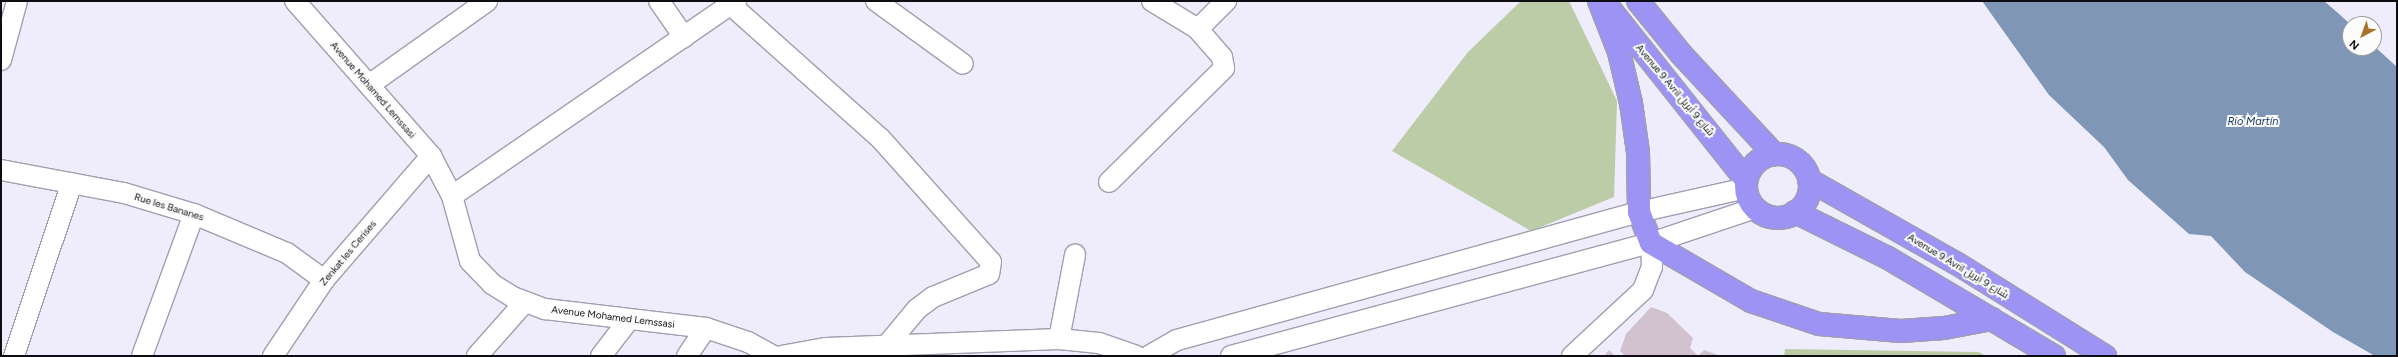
<!DOCTYPE html>
<html>
<head>
<meta charset="utf-8">
<style>
  body { margin:0 }
  #map { position:relative; width:2398px; height:357px; overflow:hidden; background:#efedfc; font-family:Figtree,Cairo,sans-serif }
  div>[style] { position:absolute }
  [style*='--x'] { left:calc(var(--x)*1px); top:calc(var(--y)*1px); width:calc(var(--w)*1px); rotate:calc(var(--a)*1deg) }
  .green>* { inset:0; background:#bbcca7 }
  .water>* { inset:0; background:#7f96b7 }
  .building>* { inset:0; background:#d2c2cf }
  .roads { filter:drop-shadow(1px 0 #a19eb0) drop-shadow(-1px 0 #a19eb0) drop-shadow(0 1px #a19eb0) drop-shadow(0 -1px #a19eb0) }
  .street>* { height:20px; margin:-10px; padding:0 10px; transform-origin:10px; border-radius:10px; background:#fff }
  .highway>* { height:22px; margin:-11px; padding:0 11px; transform-origin:11px; border-radius:11px; background:#9c93f5 }
  .highway>.ring { margin:-11px; padding:0; box-sizing:content-box; background:none; border:22px solid #9c93f5; border-radius:50% }
  span { translate:-50% -50%; white-space:nowrap; text-align:center; line-height:1.15; -webkit-text-stroke:4px #fcfcfc; paint-order:stroke }
  .street-label { font-size:10px; color:#0e0d13 }
  .water-label { font-size:11px; color:#153661; font-style:italic }
  .frame { position:absolute; inset:0; border:2px solid #0e0d13; pointer-events:none }
  .north { position:absolute; left:2342px; top:16px; width:40px; height:40px; box-sizing:border-box; background:#fcfcfc; border:1px solid #9d9c9f; border-radius:50%; rotate:221deg; font-size:11px; font-weight:700; line-height:16px; text-align:center; color:#0e0d13 }
  .north::after { content:''; display:block; margin:auto; width:14px; height:18px; background:#a6752b; clip-path:polygon(50% 0,100% 100%,50% 72%,0 100%) }
</style>
</head>
<body>
<div id="map">
  <div class="green">
    <i style="clip-path:polygon(1521px 1px,1569px 1px,1617px 101px,1614px 197px,1531px 231px,1392px 151px,1468px 52px)"></i>
    <i style="clip-path:polygon(1785px 349px,1979px 352px,1986px 356px,1784px 356px)"></i>
  </div>
  <div class="water">
    <i style="clip-path:polygon(1982px 1px,2324px 1px,2338px 13px,2350px 24px,2350px 48px,2374px 46px,2397px 67px,2397px 356px,2375px 356px,2333px 332px,2245px 272px,2211px 236px,2189px 234px,2128px 180px,2104px 147px,2049px 95px)"></i>
  </div>
  <div class="building">
    <i style="clip-path:polygon(1651px 307px,1667px 313px,1693px 338px,1690px 348px,1698px 356px,1625px 356px,1620px 351px,1626px 334px)"></i>
    <i style="clip-path:polygon(1609px 350px,1615px 356px,1604px 356px)"></i>
    <i style="clip-path:polygon(1704px 350px,1721px 356px,1698px 356px)"></i>
  </div>
  <div class="roads">
    <div class="street">
      <i style="--x:295;--y:1;--w:206;--a:48.7"></i>
      <i style="--x:431;--y:156;--w:45;--a:62.3"></i>
      <i style="--x:452;--y:196;--w:67;--a:74.5"></i>
      <i style="--x:470;--y:261;--w:32;--a:46"></i>
      <i style="--x:492;--y:284;--w:25;--a:32"></i>
      <i style="--x:513;--y:297;--w:34;--a:21"></i>
      <i style="--x:545;--y:309;--w:162;--a:6.7"></i>
      <i style="--x:706;--y:328;--w:44;--a:18.4"></i>
      <i style="--x:748;--y:342;--w:29;--a:29"></i>
      <i style="--x:659;--y:1;--w:44;--a:55.2"></i>
      <i style="--x:876;--y:1;--w:107;--a:35.9"></i>
      <i style="--x:731;--y:5;--w:200;--a:41.8"></i>
      <i style="--x:880;--y:138;--w:166;--a:48.2"></i>
      <i style="--x:991;--y:262;--w:12;--a:99"></i>
      <i style="--x:989;--y:274;--w:61;--a:157.7"></i>
      <i style="--x:933;--y:297;--w:20;--a:143"></i>
      <i style="--x:917;--y:309;--w:47;--a:129.8"></i>
      <i style="--x:1198;--y:29;--w:40;--a:-45"></i>
      <i style="--x:1;--y:60;--w:61;--a:-74.8"></i>
      <i style="--x:369;--y:85;--w:145;--a:-35.4"></i>
      <i style="--x:1;--y:170;--w:125;--a:10.6"></i>
      <i style="--x:124;--y:193;--w:73;--a:16.7"></i>
      <i style="--x:194;--y:214;--w:101;--a:22.8"></i>
      <i style="--x:287;--y:253;--w:46;--a:36.1"></i>
      <i style="--x:1109;--y:182;--w:162;--a:-44.7"></i>
      <i style="--x:1224;--y:68;--w:11;--a:-100"></i>
      <i style="--x:1222;--y:57;--w:37;--a:-131"></i>
      <i style="--x:1198;--y:29;--w:54;--a:-148.7"></i>
      <i style="--x:452;--y:196;--w:345;--a:-34.5"></i>
      <i style="--x:1059;--y:339;--w:86;--a:-79.2"></i>
      <i style="--x:14;--y:356;--w:182;--a:-71.5"></i>
      <i style="--x:142;--y:356;--w:151;--a:-69.9"></i>
      <i style="--x:273;--y:356;--w:92;--a:-56.1"></i>
      <i style="--x:324;--y:280;--w:164;--a:-49.2"></i>
      <i style="--x:477;--y:356;--w:72;--a:-48.4"></i>
      <i style="--x:601;--y:356;--w:44;--a:-52.4"></i>
      <i style="--x:687;--y:356;--w:34;--a:-56"></i>
      <i style="--x:781;--y:356;--w:46;--a:-10.1"></i>
      <i style="--x:826;--y:348;--w:233;--a:-2.2"></i>
      <i style="--x:1059;--y:339;--w:40;--a:5.7"></i>
      <i style="--x:1099;--y:343;--w:39;--a:19"></i>
      <i style="--x:1149;--y:356;--w:32;--a:-30"></i>
      <i style="--x:1177;--y:340;--w:479;--a:-15.5"></i>
      <i style="--x:1639;--y:212;--w:110;--a:-12.6"></i>
      <i style="--x:1231;--y:356;--w:435;--a:-15.1"></i>
      <i style="--x:1651;--y:243;--w:110;--a:-18.6"></i>
      <i style="--x:1572;--y:356;--w:97;--a:-42.9"></i>
      <i style="--x:1643;--y:290;--w:25;--a:-69"></i>
      <i style="--x:1652;--y:267;--w:24;--a:-92"></i>
    </div>
    <div class="highway">
      <i style="--x:1599;--y:1;--w:55;--a:68.6"></i>
      <i style="--x:1619;--y:52;--w:52;--a:76.8"></i>
      <i style="--x:1631;--y:103;--w:49;--a:81.9"></i>
      <i style="--x:1638;--y:152;--w:60;--a:89"></i>
      <i style="--x:1639;--y:212;--w:33;--a:69"></i>
      <i style="--x:1651;--y:243;--w:116;--a:30.1"></i>
      <i style="--x:1751;--y:301;--w:72;--a:18.7"></i>
      <i style="--x:1819;--y:324;--w:82;--a:4.9"></i>
      <i style="--x:1901;--y:331;--w:43;--a:-4"></i>
      <i style="--x:1944;--y:328;--w:49;--a:-10.6"></i>
      <i style="--x:1638;--y:1;--w:68;--a:50.9"></i>
      <i style="--x:1681;--y:54;--w:137;--a:47.1"></i>
      <i style="--x:1610;--y:9;--w:218;--a:51.5"></i>
      <i class="ring" style="left:1746px;top:154px;width:42px;height:42px"></i>
      <i style="--x:1809;--y:180;--w:169;--a:29.5"></i>
      <i style="--x:1956;--y:263;--w:176;--a:32"></i>
      <i style="--x:1795;--y:212;--w:104;--a:26.3"></i>
      <i style="--x:1888;--y:258;--w:193;--a:30.6"></i>
    </div>
  </div>
  <div class="street-label">
    <span style="left:373px;top:90px;rotate:49deg">Avenue Mohamed Lemssasi</span>
    <span style="left:1675px;top:90px;rotate:50deg">Avenue 9 Avril شارع 9 أبريل</span>
    <span style="left:169px;top:207px;rotate:17deg">Rue les Bananes</span>
    <span style="left:348px;top:253px;rotate:-50deg">Zenkat les Cerises</span>
    <span style="left:1958px;top:266px;rotate:31deg">Avenue 9 Avril شارع 9 أبريل</span>
    <span style="left:613px;top:317px;rotate:7deg">Avenue Mohamed Lemssasi</span>
  </div>
  <div class="water-label">
    <span style="left:2253px;top:122px">Río Martín</span>
  </div>
  <div class="frame"></div>
  <div class="north">N</div>
</div>
</body>
</html>
